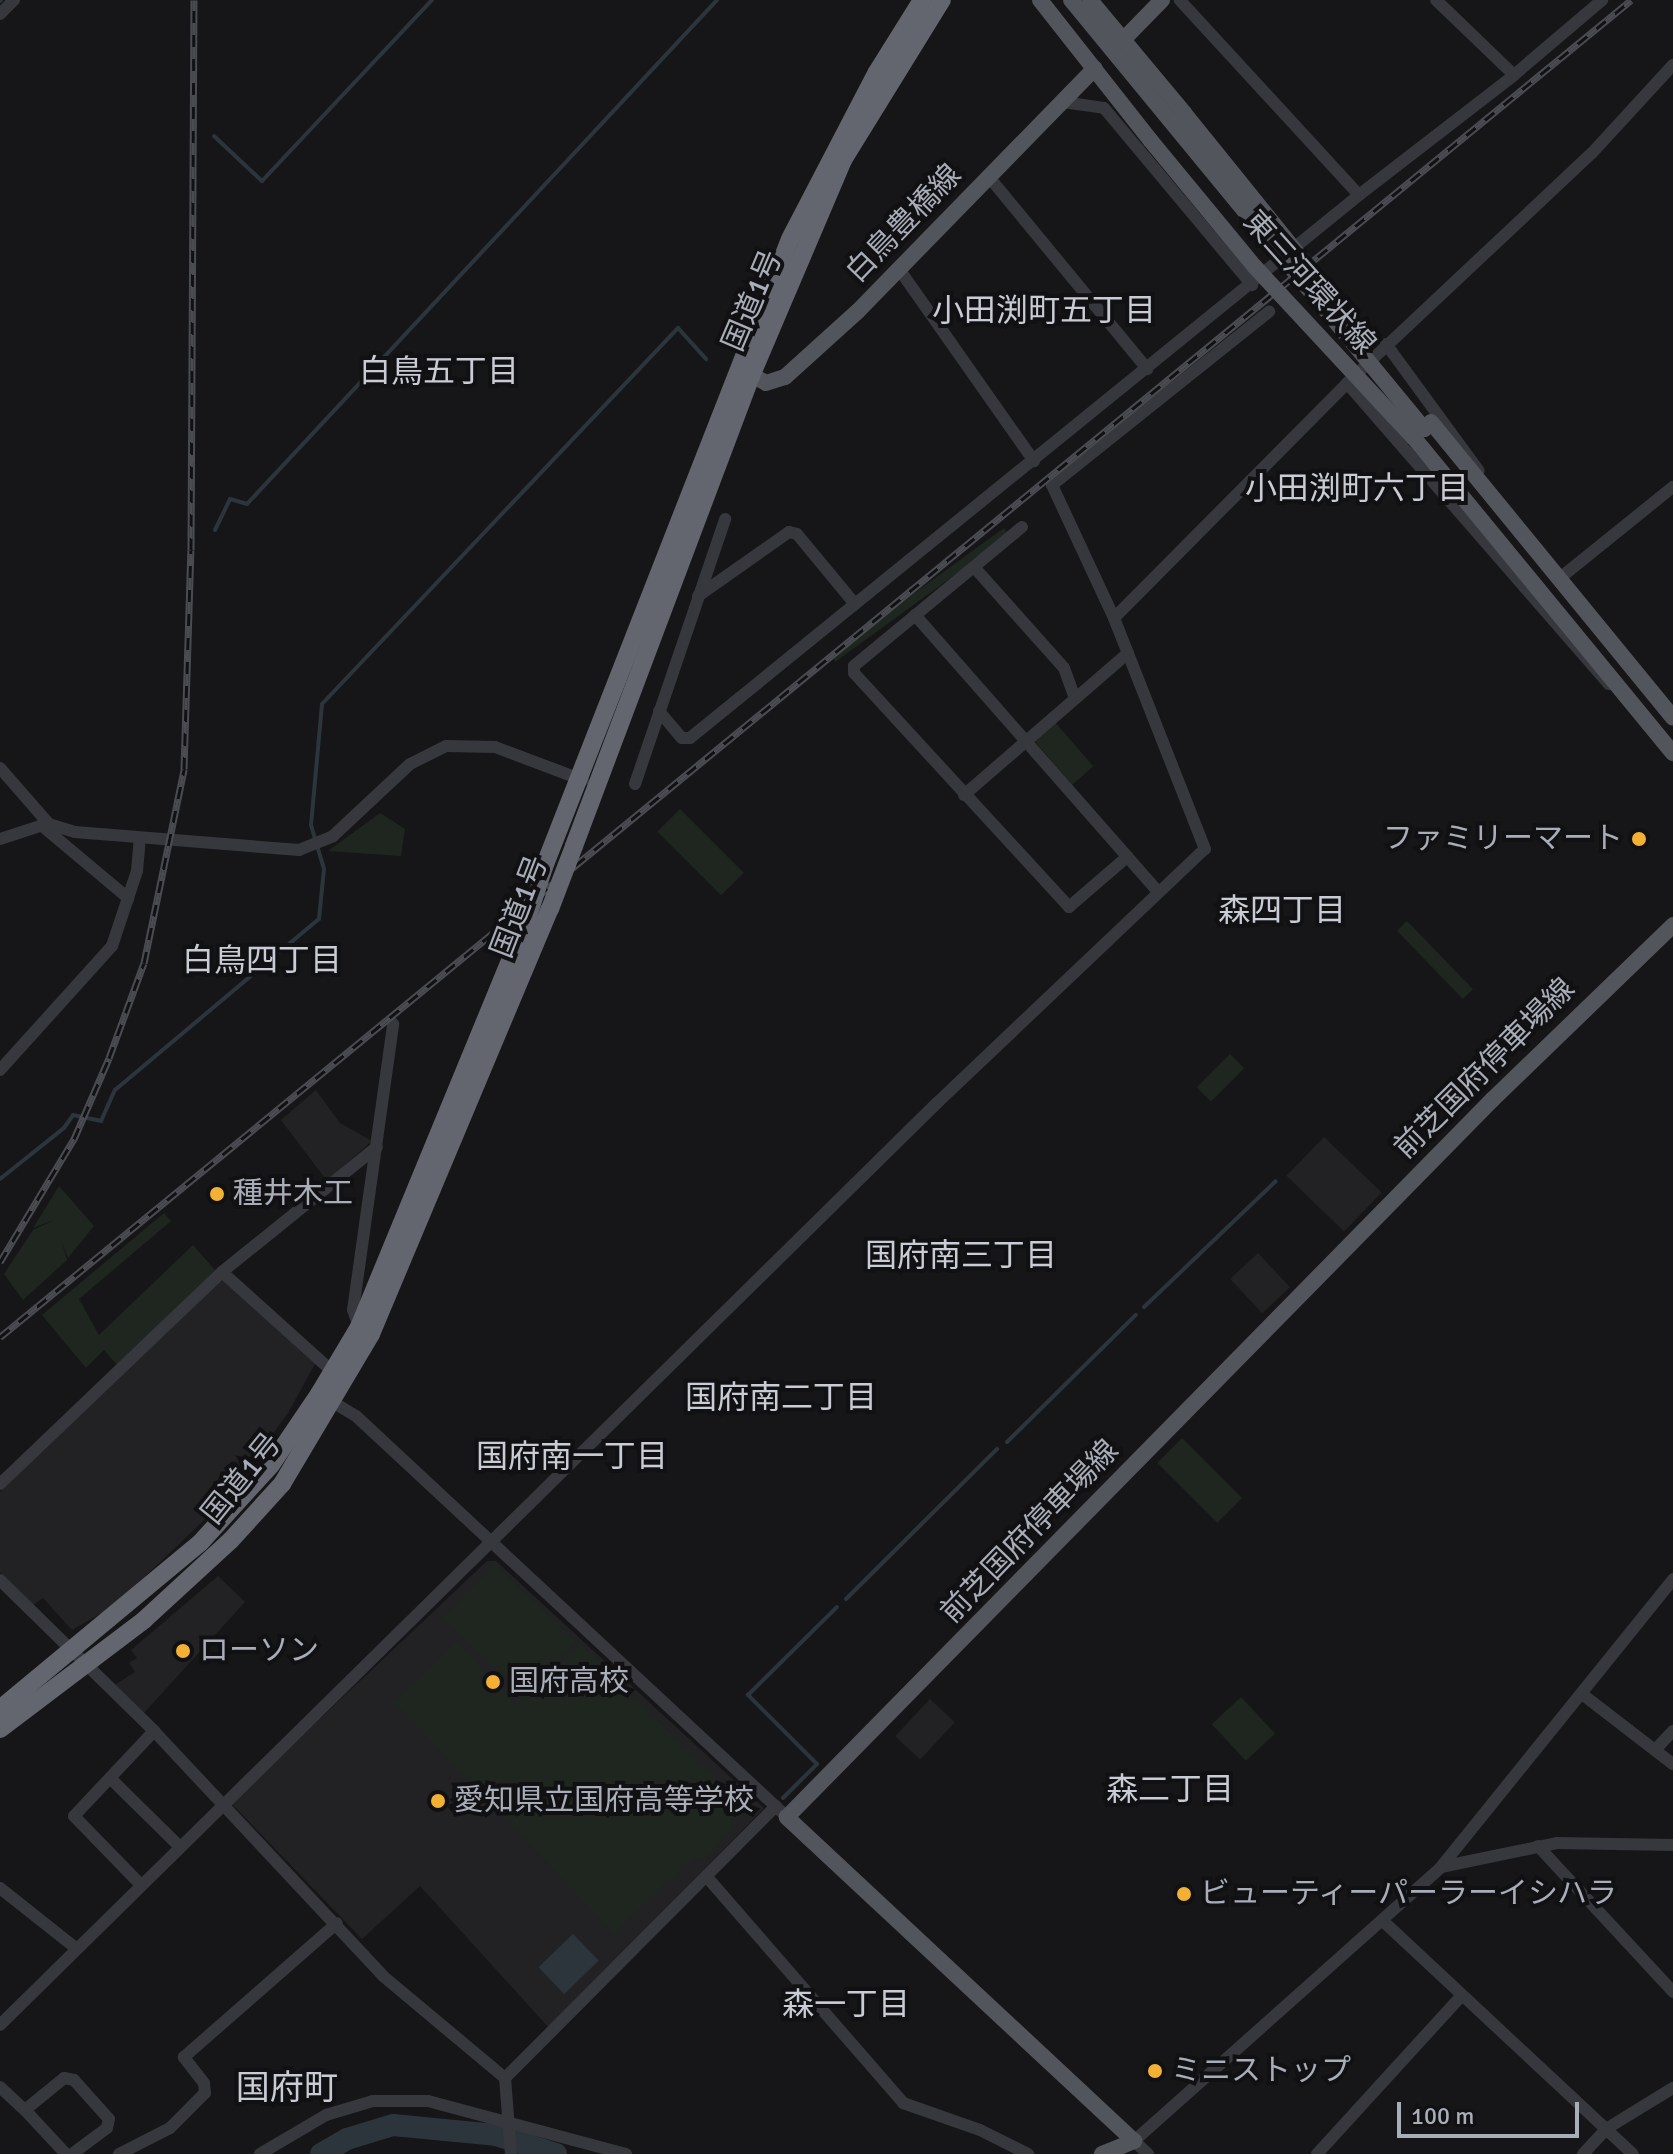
<!DOCTYPE html>
<html>
<head>
<meta charset="utf-8">
<style>
  body { margin:0 }
  #map { position:relative; width:1673px; height:2154px; overflow:hidden; background:#161618; font-family:Signika,"Noto Sans JP",sans-serif }
  div>[style] { position:absolute }
  [style*='--x'] { left:calc(var(--x)*1px); top:calc(var(--y)*1px); width:calc(var(--w)*1px); rotate:calc(var(--a)*1deg) }
  .built>* { inset:0; background:#222225; transform-origin:0 0 }
  .green>* { inset:0; background:#1e261f; transform-origin:0 0 }
  .water>* { inset:0; background:#2c353c; transform-origin:0 0 }
  .stream>* { height:4px; margin:-2px; padding:0 2px; transform-origin:2px; border-radius:2px; background:#2c353c }
  .river>* { height:22px; margin:-11px; padding:0 11px; transform-origin:11px; border-radius:11px; background:#2c353c }
  .minor>* { height:12px; margin:-6px; padding:0 6px; transform-origin:6px; border-radius:6px; background:#37383d }
  .major>* { height:16px; margin:-8px; padding:0 8px; transform-origin:8px; border-radius:8px; background:#53555c }
  .highway>* { height:18px; margin:-9px; padding:0 9px; transform-origin:9px; border-radius:9px; background:#63666e }
  .rail>* { height:7px; margin-top:-3.5px; transform-origin:0; background:repeating-linear-gradient(90deg,#111113 0 12px,#4a4c52 0 24px); box-sizing:border-box; border-block:2px solid #4a4c52 }
  .major-bridge>* { height:16px; margin:-8px; padding:0 8px; transform-origin:8px; border-radius:8px; background:#53555c }
  .highway-bridge>* { height:18px; margin:-9px; padding:0 9px; transform-origin:9px; border-radius:9px; background:#63666e }
  .dots>* { width:22px; height:22px; translate:-50% -50%; box-sizing:border-box; border:4px solid #111113; border-radius:50% }
  span { translate:-50% -50%; white-space:nowrap; text-align:center; line-height:1.15; -webkit-text-stroke:8px #111113; paint-order:stroke }
  .street-label { font-size:30px; color:#a8adb8 }
  .poi-label { font-size:30px; color:#a8adb8 }
  .right { translate:-100% -50%; text-align:right }
  .left { translate:0 -50%; text-align:left }
  .neighbourhood-label { font-size:32px; color:#c9ccd4 }
  .quarter-label { font-size:34px; color:#c9ccd4 }
  .scale { position:absolute; left:1397px; top:2102px; width:182px; height:36px; box-sizing:border-box; border:4px solid #a8adb8; border-top:0; padding-left:10px; font-size:24px; line-height:28px; white-space:nowrap; color:#a8adb8; -webkit-text-stroke:6px #111113; paint-order:stroke }
</style>
</head>
<body>
<div id="map">
  <div class="built">
    <i style="clip-path:polygon(316px 1090px,340px 1123px,372px 1141px,327px 1181px,281px 1120px)"></i>
    <i style="left:1324px;top:1137px;width:80px;height:54px;rotate:44deg"></i>
    <i style="left:1258px;top:1253px;width:47px;height:38px;rotate:47deg"></i>
    <i style="clip-path:polygon(220px 1278px,315px 1364px,288px 1413px,222px 1503px,114px 1606px,72px 1630px,43px 1598px,33px 1605px,0 1572px,0 1492px)"></i>
    <i style="clip-path:polygon(487px 1561px,496px 1561px,764px 1808px,549px 2028px,420px 1886px,362px 1939px,231px 1803px)"></i>
    <i style="clip-path:polygon(218px 1576px,245px 1602px,143px 1714px,113px 1686px,135px 1672px,129px 1663px,137px 1658px,131px 1650px)"></i>
    <i style="left:930px;top:1699px;width:34px;height:51px;rotate:43deg"></i>
  </div>
  <div class="green">
    <i style="left:1004px;top:528px;width:9px;height:215px;rotate:54deg"></i>
    <i style="left:1054px;top:721px;width:60px;height:28px;rotate:49deg"></i>
    <i style="left:680px;top:809px;width:90px;height:32px;rotate:45deg"></i>
    <i style="clip-path:polygon(380px 813px,405px 829px,401px 856px,328px 851px)"></i>
    <i style="left:1407px;top:921px;width:95px;height:14px;rotate:46deg"></i>
    <i style="left:1230px;top:1054px;width:20px;height:47px;rotate:45deg"></i>
    <i style="clip-path:polygon(59px 1186px,94px 1226px,68px 1258px,62px 1243px,67px 1260px,23px 1300px,4px 1274px,33px 1230px,54px 1220px,33px 1228px)"></i>
    <i style="clip-path:polygon(164px 1213px,171px 1221px,79px 1299px,99px 1335px,193px 1245px,215px 1270px,117px 1365px,104px 1350px,86px 1368px,42px 1315px)"></i>
    <i style="left:1182px;top:1438px;width:85px;height:35px;rotate:45deg"></i>
    <i style="left:495px;top:1564px;width:112px;height:75px;rotate:44deg"></i>
    <i style="clip-path:polygon(457px 1642px,516px 1706px,581px 1644px,732px 1794px,733px 1828px,705px 1860px,693px 1857px,614px 1933px,394px 1702px)"></i>
    <i style="left:1241px;top:1697px;width:50px;height:40px;rotate:47deg"></i>
  </div>
  <div class="water">
    <i style="left:573px;top:1934px;width:37px;height:48px;rotate:46deg"></i>
  </div>
  <div class="stream">
    <i style="--x:0;--y:1;--w:1;--a:-45"></i>
    <i style="--x:214;--y:136;--w:66;--a:43.2"></i>
    <i style="--x:262;--y:181;--w:248;--a:-46.8"></i>
    <i style="--x:215;--y:530;--w:34;--a:-64"></i>
    <i style="--x:230;--y:499;--w:18;--a:16"></i>
    <i style="--x:247;--y:504;--w:689;--a:-47"></i>
    <i style="--x:0;--y:1179;--w:82;--a:-38.6"></i>
    <i style="--x:64;--y:1128;--w:16;--a:-55"></i>
    <i style="--x:73;--y:1115;--w:29;--a:12"></i>
    <i style="--x:101;--y:1121;--w:34;--a:-66"></i>
    <i style="--x:115;--y:1090;--w:266;--a:-40"></i>
    <i style="--x:319;--y:919;--w:50;--a:-84.3"></i>
    <i style="--x:324;--y:869;--w:46;--a:-106.5"></i>
    <i style="--x:311;--y:825;--w:121;--a:-84.8"></i>
    <i style="--x:322;--y:704;--w:518;--a:-46.57"></i>
    <i style="--x:678;--y:328;--w:42;--a:47.9"></i>
    <i style="--x:1144;--y:1307;--w:182;--a:-43.7"></i>
    <i style="--x:1007;--y:1442;--w:181;--a:-44.6"></i>
    <i style="--x:846;--y:1599;--w:213;--a:-44.8"></i>
    <i style="--x:783;--y:1798;--w:48;--a:-45"></i>
    <i style="--x:817;--y:1764;--w:98;--a:-135"></i>
    <i style="--x:748;--y:1695;--w:125;--a:-44.7"></i>
  </div>
  <div class="river">
    <i style="--x:321;--y:2154;--w:30;--a:-30"></i>
    <i style="--x:347;--y:2139;--w:48;--a:-16.9"></i>
    <i style="--x:393;--y:2125;--w:103;--a:5.5"></i>
    <i style="--x:496;--y:2135;--w:63;--a:17.6"></i>
  </div>
  <div class="minor">
    <i style="--x:0;--y:14;--w:20;--a:-45"></i>
    <i style="--x:1514;--y:75;--w:116;--a:-40.4"></i>
    <i style="--x:1063;--y:102;--w:41;--a:8.3"></i>
    <i style="--x:1104;--y:108;--w:231;--a:50.1"></i>
    <i style="--x:989;--y:177;--w:249;--a:50.5"></i>
    <i style="--x:1359;--y:195;--w:196;--a:-37.7"></i>
    <i style="--x:1514;--y:75;--w:108;--a:-136.1"></i>
    <i style="--x:899;--y:269;--w:235;--a:54.9"></i>
    <i style="--x:1386;--y:344;--w:157;--a:53.8"></i>
    <i style="--x:1347;--y:383;--w:399;--a:49"></i>
    <i style="--x:1022;--y:527;--w:218;--a:140.4"></i>
    <i style="--x:854;--y:666;--w:7;--a:90"></i>
    <i style="--x:854;--y:673;--w:318;--a:47.4"></i>
    <i style="--x:1069;--y:907;--w:77;--a:-40.8"></i>
    <i style="--x:974;--y:567;--w:135;--a:48.3"></i>
    <i style="--x:1064;--y:668;--w:32;--a:70"></i>
    <i style="--x:1565;--y:574;--w:139;--a:-38.9"></i>
    <i style="--x:698;--y:596;--w:111;--a:-35.1"></i>
    <i style="--x:789;--y:532;--w:8;--a:14"></i>
    <i style="--x:797;--y:534;--w:91;--a:50.4"></i>
    <i style="--x:915;--y:615;--w:368;--a:48.7"></i>
    <i style="--x:1114;--y:618;--w:331;--a:-45.2"></i>
    <i style="--x:1347;--y:383;--w:336;--a:-43.2"></i>
    <i style="--x:1592;--y:153;--w:120;--a:-47.4"></i>
    <i style="--x:659;--y:711;--w:35;--a:50"></i>
    <i style="--x:682;--y:738;--w:8;--a:0"></i>
    <i style="--x:690;--y:738;--w:862;--a:-39.06"></i>
    <i style="--x:1359;--y:195;--w:265;--a:-132.6"></i>
    <i style="--x:0;--y:768;--w:74;--a:48.8"></i>
    <i style="--x:49;--y:824;--w:27;--a:17"></i>
    <i style="--x:75;--y:832;--w:225;--a:4.6"></i>
    <i style="--x:299;--y:850;--w:37;--a:-22"></i>
    <i style="--x:333;--y:836;--w:105;--a:-43.1"></i>
    <i style="--x:410;--y:764;--w:40;--a:-26.6"></i>
    <i style="--x:446;--y:746;--w:49;--a:1.2"></i>
    <i style="--x:495;--y:747;--w:94;--a:20.6"></i>
    <i style="--x:635;--y:784;--w:280;--a:-71.2"></i>
    <i style="--x:964;--y:795;--w:217;--a:-40.9"></i>
    <i style="--x:41;--y:825;--w:114;--a:40"></i>
    <i style="--x:0;--y:839;--w:48;--a:-18.1"></i>
    <i style="--x:0;--y:1070;--w:167;--a:-47.9"></i>
    <i style="--x:112;--y:946;--w:79;--a:-71.6"></i>
    <i style="--x:137;--y:871;--w:32;--a:-85"></i>
    <i style="--x:222;--y:1272;--w:149;--a:42"></i>
    <i style="--x:359;--y:1327;--w:18;--a:-109"></i>
    <i style="--x:353;--y:1310;--w:289;--a:-82"></i>
    <i style="--x:326;--y:1398;--w:35;--a:31"></i>
    <i style="--x:356;--y:1416;--w:589;--a:42.93"></i>
    <i style="--x:0;--y:1484;--w:307;--a:-43.7"></i>
    <i style="--x:222;--y:1272;--w:199;--a:-38.9"></i>
    <i style="--x:0;--y:1580;--w:216;--a:44.4"></i>
    <i style="--x:154;--y:1731;--w:335;--a:46.9"></i>
    <i style="--x:383;--y:1976;--w:159;--a:39.9"></i>
    <i style="--x:505;--y:2078;--w:76;--a:85.5"></i>
    <i style="--x:1582;--y:1694;--w:115;--a:37.6"></i>
    <i style="--x:1655;--y:1750;--w:26;--a:-47"></i>
    <i style="--x:110;--y:1778;--w:98;--a:44.6"></i>
    <i style="--x:1538;--y:1846;--w:199;--a:47.2"></i>
    <i style="--x:1441;--y:1867;--w:118;--a:-11.7"></i>
    <i style="--x:1557;--y:1843;--w:116;--a:1"></i>
    <i style="--x:706;--y:1876;--w:301;--a:49"></i>
    <i style="--x:903;--y:2103;--w:82;--a:19.3"></i>
    <i style="--x:980;--y:2130;--w:54;--a:26.6"></i>
    <i style="--x:141;--y:1885;--w:96;--a:-134.2"></i>
    <i style="--x:74;--y:1816;--w:117;--a:-46.7"></i>
    <i style="--x:0;--y:1888;--w:98;--a:38.4"></i>
    <i style="--x:1384;--y:1922;--w:340;--a:43"></i>
    <i style="--x:0;--y:2025;--w:1315;--a:-44.54"></i>
    <i style="--x:937;--y:1103;--w:369;--a:-43.5"></i>
    <i style="--x:1205;--y:849;--w:248;--a:-111.5"></i>
    <i style="--x:1114;--y:618;--w:147;--a:-115"></i>
    <i style="--x:1052;--y:485;--w:278;--a:-38.6"></i>
    <i style="--x:505;--y:2078;--w:384;--a:-45.1"></i>
    <i style="--x:0;--y:2087;--w:34;--a:43"></i>
    <i style="--x:66;--y:2154;--w:60;--a:-133"></i>
    <i style="--x:25;--y:2110;--w:50;--a:-39.4"></i>
    <i style="--x:64;--y:2078;--w:10;--a:11"></i>
    <i style="--x:74;--y:2080;--w:52;--a:48.1"></i>
    <i style="--x:109;--y:2119;--w:9;--a:103"></i>
    <i style="--x:107;--y:2128;--w:44;--a:143.4"></i>
    <i style="--x:119;--y:2154;--w:57;--a:-27"></i>
    <i style="--x:170;--y:2128;--w:49;--a:-45"></i>
    <i style="--x:205;--y:2093;--w:10;--a:-96"></i>
    <i style="--x:204;--y:2083;--w:33;--a:-128"></i>
    <i style="--x:184;--y:2057;--w:203;--a:-41.2"></i>
    <i style="--x:260;--y:2154;--w:77;--a:-30.6"></i>
    <i style="--x:326;--y:2115;--w:49;--a:-16.6"></i>
    <i style="--x:373;--y:2101;--w:55;--a:0"></i>
    <i style="--x:428;--y:2101;--w:205;--a:15"></i>
    <i style="--x:1148;--y:2154;--w:19;--a:-137"></i>
    <i style="--x:1134;--y:2141;--w:411;--a:-41.7"></i>
    <i style="--x:1441;--y:1867;--w:370;--a:-51.1"></i>
    <i style="--x:1317;--y:2154;--w:215;--a:-47.6"></i>
    <i style="--x:1583;--y:2154;--w:34;--a:-47"></i>
    <i style="--x:1606;--y:2129;--w:79;--a:-31.5"></i>
  </div>
  <div class="major">
    <i style="--x:1040;--y:0;--w:179;--a:51.8"></i>
    <i style="--x:1090;--y:0;--w:147;--a:50.2"></i>
    <i style="--x:1123;--y:40;--w:56;--a:-45.7"></i>
    <i style="--x:741;--y:370;--w:28;--a:27"></i>
    <i style="--x:766;--y:383;--w:20;--a:-18"></i>
    <i style="--x:785;--y:377;--w:98;--a:-42.1"></i>
    <i style="--x:858;--y:311;--w:339;--a:-45.7"></i>
    <i style="--x:1431;--y:422;--w:382;--a:50.7"></i>
    <i style="--x:1414;--y:438;--w:408;--a:50.6"></i>
    <i style="--x:1102;--y:2154;--w:35;--a:-22"></i>
    <i style="--x:1134;--y:2141;--w:475;--a:-137"></i>
    <i style="--x:787;--y:1817;--w:1006;--a:-45.48"></i>
    <i style="--x:1492;--y:1100;--w:252;--a:-44"></i>
  </div>
  <div class="highway">
    <i style="--x:574;--y:846;--w:502;--a:-69.36"></i>
    <i style="--x:751;--y:376;--w:235;--a:-66.9"></i>
    <i style="--x:843;--y:160;--w:188;--a:-58.3"></i>
    <i style="--x:544;--y:867;--w:674;--a:-68.61"></i>
    <i style="--x:790;--y:239;--w:188;--a:-62.5"></i>
    <i style="--x:877;--y:72;--w:85;--a:-58"></i>
    <i style="--x:0;--y:1709;--w:260;--a:-39.7"></i>
    <i style="--x:200;--y:1543;--w:105;--a:-47.7"></i>
    <i style="--x:271;--y:1465;--w:86;--a:-55.9"></i>
    <i style="--x:319;--y:1394;--w:78;--a:-59.2"></i>
    <i style="--x:359;--y:1327;--w:438;--a:-67.6"></i>
    <i style="--x:0;--y:1729;--w:181;--a:-37.1"></i>
    <i style="--x:144;--y:1620;--w:118;--a:-42.6"></i>
    <i style="--x:231;--y:1540;--w:76;--a:-47.7"></i>
    <i style="--x:282;--y:1484;--w:174;--a:-59.3"></i>
    <i style="--x:371;--y:1334;--w:461;--a:-67.2"></i>
  </div>
  <div class="rail">
    <i style="--x:0;--y:1262;--w:144;--a:-59"></i>
    <i style="--x:74;--y:1139;--w:88;--a:-66.6"></i>
    <i style="--x:109;--y:1058;--w:101;--a:-69.8"></i>
    <i style="--x:144;--y:963;--w:198;--a:-78.3"></i>
    <i style="--x:184;--y:769;--w:219;--a:-88.2"></i>
    <i style="--x:191;--y:550;--w:550;--a:-89.69"></i>
    <i style="--x:0;--y:1337;--w:2109;--a:-39.34"></i>
  </div>
  <div class="major-bridge">
    <i style="--x:1071;--y:0;--w:556;--a:50.55"></i>
    <i style="--x:1184;--y:113;--w:247;--a:51.1"></i>
    <i style="--x:1151;--y:141;--w:163;--a:50.5"></i>
    <i style="--x:1255;--y:267;--w:233;--a:47.1"></i>
  </div>
  <div class="highway-bridge">
    <i style="--x:550;--y:909;--w:67;--a:-69.1"></i>
    <i style="--x:526;--y:922;--w:58;--a:-71.9"></i>
  </div>
  <div class="dots">
    <i style="left:1639px;top:839px;background:#f2b134"></i>
    <i style="left:217px;top:1194px;background:#f2b134"></i>
    <i style="left:183px;top:1651px;background:#f2b134"></i>
    <i style="left:493px;top:1682px;background:#f2b134"></i>
    <i style="left:438px;top:1801px;background:#f2b134"></i>
    <i style="left:1184px;top:1894px;background:#f2b134"></i>
    <i style="left:1155px;top:2071px;background:#f2b134"></i>
  </div>
  <div class="street-label">
    <span style="left:904px;top:224px;rotate:-46deg">白鳥豊橋線</span>
    <span style="left:1309px;top:283px;rotate:48deg">東三河環状線</span>
    <span style="left:753px;top:301px;rotate:-67deg">国道1号</span>
    <span style="left:520px;top:907px;rotate:-69deg">国道1号</span>
    <span style="left:1485px;top:1069px;rotate:-45deg">前芝国府停車場線</span>
    <span style="left:242px;top:1479px;rotate:-51deg">国道1号</span>
    <span style="left:1030px;top:1532px;rotate:-46deg">前芝国府停車場線</span>
  </div>
  <div class="poi-label">
    <span class="right" style="left:1623px;top:839px">ファミリーマート</span>
    <span class="left" style="left:233px;top:1194px">種井木工</span>
    <span class="left" style="left:199px;top:1651px">ローソン</span>
    <span class="left" style="left:509px;top:1682px">国府高校</span>
    <span class="left" style="left:454px;top:1801px">愛知県立国府高等学校</span>
    <span class="left" style="left:1200px;top:1894px">ビューティーパーラーイシハラ</span>
    <span class="left" style="left:1171px;top:2071px">ミニストップ</span>
  </div>
  <div class="neighbourhood-label">
    <span style="left:1044px;top:311px">小田渕町五丁目</span>
    <span style="left:439px;top:372px">白鳥五丁目</span>
    <span style="left:1357px;top:489px">小田渕町六丁目</span>
    <span style="left:1282px;top:911px">森四丁目</span>
    <span style="left:262px;top:961px">白鳥四丁目</span>
    <span style="left:961px;top:1256px">国府南三丁目</span>
    <span style="left:781px;top:1398px">国府南二丁目</span>
    <span style="left:572px;top:1457px">国府南一丁目</span>
    <span style="left:1170px;top:1790px">森二丁目</span>
    <span style="left:846px;top:2005px">森一丁目</span>
  </div>
  <div class="quarter-label">
    <span style="left:287px;top:2089px">国府町</span>
  </div>
  <div class="scale">100 m</div>
</div>
</body>
</html>
